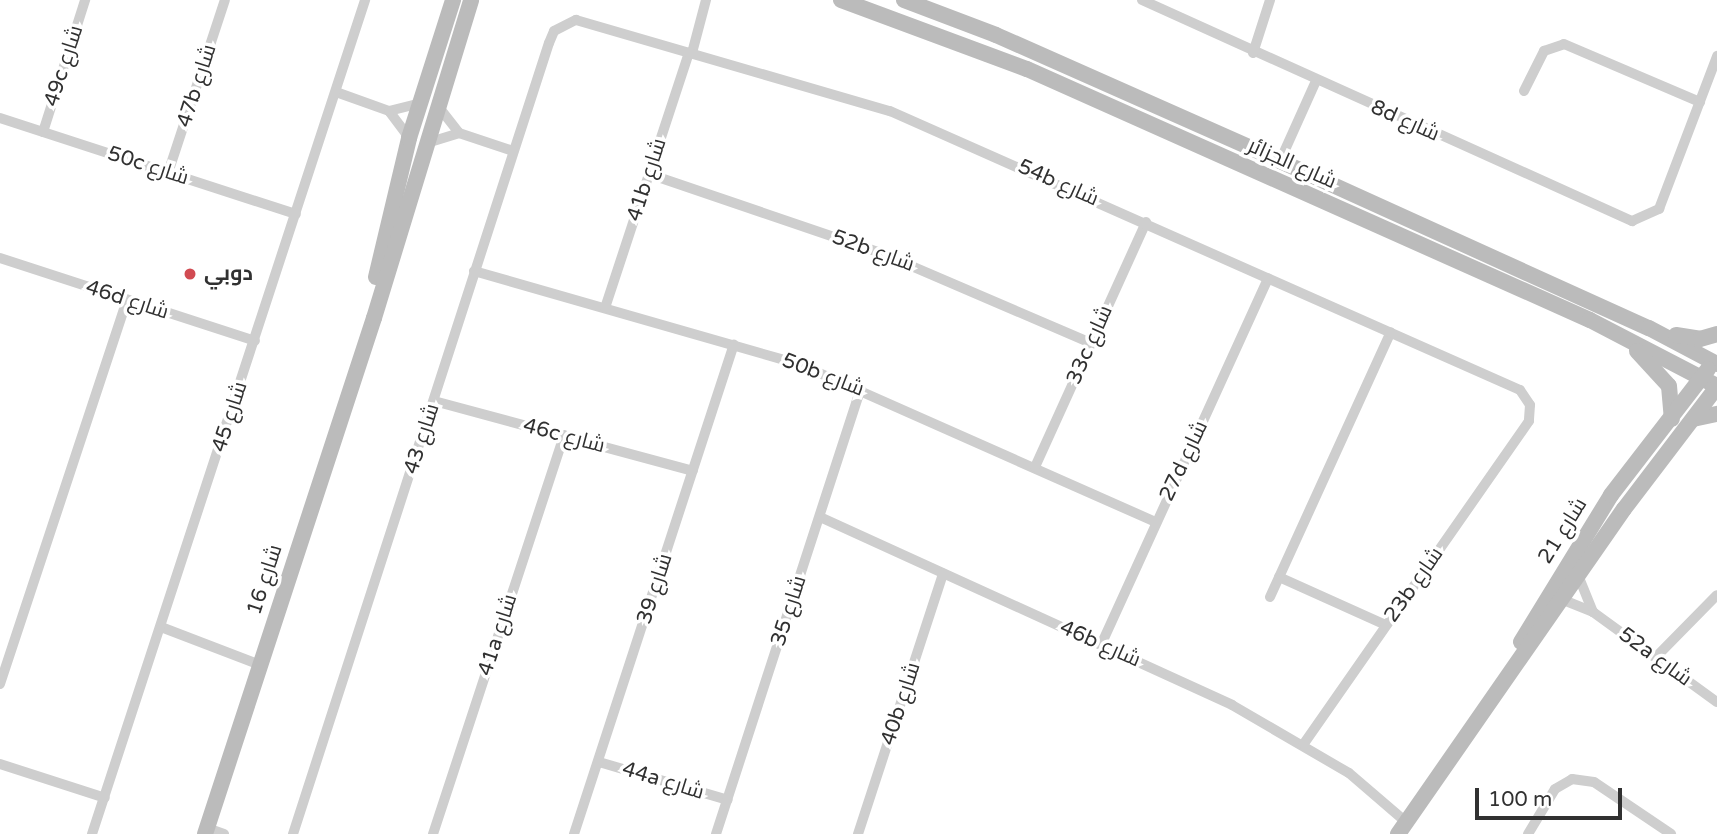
<!DOCTYPE html>
<html>
<head>
<meta charset="utf-8">
<style>
  body { margin:0 }
  #map { position:relative; width:1717px; height:834px; overflow:hidden; background:#fff; font-family:"Varela Round",Cairo,sans-serif }
  div>[style] { position:absolute }
  [style*='--x'] { left:calc(var(--x)*1px); top:calc(var(--y)*1px); width:calc(var(--w)*1px); rotate:calc(var(--a)*1deg) }
  .street>* { height:10px; margin:-5px; padding:0 5px; transform-origin:5px; border-radius:5px; background:#cecece }
  .secondary>* { height:16px; margin:-8px; padding:0 8px; transform-origin:8px; border-radius:8px; background:#bbb }
  .dots>* { width:19px; height:19px; translate:-50% -50%; box-sizing:border-box; border:4px solid #fff; border-radius:50% }
  span { translate:-50% -50%; white-space:nowrap; text-align:center; line-height:1.15; -webkit-text-stroke:7px #fff; paint-order:stroke }
  .street-label { font-size:21px; color:#313131 }
  .poi-label { font-size:21px; color:#313131; font-weight:700 }
  .left { translate:0 -50%; text-align:left }
  .scale { position:absolute; left:1475px; top:788px; width:147px; height:32px; box-sizing:border-box; border:4px solid #313131; border-top:0; padding-left:9px; font-size:21px; line-height:24px; white-space:nowrap; color:#313131; -webkit-text-stroke:5px #fff; paint-order:stroke }
</style>
</head>
<body>
<div id="map">
  <div class="street">
    <i style="--x:1142;--y:0;--w:538;--a:24.28"></i>
    <i style="--x:1632;--y:221;--w:30;--a:-24"></i>
    <i style="--x:1659;--y:209;--w:164;--a:-69.2"></i>
    <i style="--x:692;--y:53;--w:55;--a:-75.2"></i>
    <i style="--x:1253;--y:53;--w:56;--a:-72.2"></i>
    <i style="--x:1524;--y:91;--w:45;--a:-63.4"></i>
    <i style="--x:1544;--y:51;--w:21;--a:-19"></i>
    <i style="--x:1564;--y:44;--w:148;--a:23.1"></i>
    <i style="--x:336;--y:92;--w:56;--a:19.7"></i>
    <i style="--x:389;--y:111;--w:34;--a:53"></i>
    <i style="--x:438;--y:106;--w:34;--a:52"></i>
    <i style="--x:459;--y:133;--w:57;--a:18.4"></i>
    <i style="--x:389;--y:111;--w:32;--a:-14"></i>
    <i style="--x:0;--y:118;--w:311;--a:18"></i>
    <i style="--x:43;--y:132;--w:139;--a:-72.3"></i>
    <i style="--x:427;--y:143;--w:34;--a:-17"></i>
    <i style="--x:1280;--y:161;--w:88;--a:-65.8"></i>
    <i style="--x:168;--y:173;--w:182;--a:-71.8"></i>
    <i style="--x:649;--y:174;--w:245;--a:18.8"></i>
    <i style="--x:881;--y:253;--w:228;--a:23.2"></i>
    <i style="--x:0;--y:258;--w:268;--a:18"></i>
    <i style="--x:474;--y:271;--w:338;--a:16"></i>
    <i style="--x:799;--y:364;--w:390;--a:23.9"></i>
    <i style="--x:605;--y:308;--w:269;--a:-71.8"></i>
    <i style="--x:434;--y:401;--w:268;--a:15.1"></i>
    <i style="--x:1035;--y:467;--w:269;--a:-65.6"></i>
    <i style="--x:820;--y:517;--w:453;--a:24.5"></i>
    <i style="--x:1232;--y:705;--w:135;--a:30.2"></i>
    <i style="--x:1349;--y:773;--w:75;--a:40.7"></i>
    <i style="--x:1578;--y:575;--w:40;--a:68"></i>
    <i style="--x:1279;--y:577;--w:117;--a:24.2"></i>
    <i style="--x:1270;--y:597;--w:291;--a:-65.5"></i>
    <i style="--x:1561;--y:599;--w:35;--a:22"></i>
    <i style="--x:1593;--y:612;--w:153;--a:36"></i>
    <i style="--x:161;--y:627;--w:106;--a:21"></i>
    <i style="--x:1101;--y:645;--w:403;--a:-65.5"></i>
    <i style="--x:1655;--y:658;--w:88;--a:-45.5"></i>
    <i style="--x:0;--y:684;--w:404;--a:-71.7"></i>
    <i style="--x:599;--y:762;--w:134;--a:16.4"></i>
    <i style="--x:0;--y:764;--w:110;--a:17.9"></i>
    <i style="--x:207;--y:828;--w:18;--a:19"></i>
    <i style="--x:92;--y:834;--w:878;--a:-71.87"></i>
    <i style="--x:293;--y:834;--w:831;--a:-72.07"></i>
    <i style="--x:549;--y:43;--w:13;--a:-67"></i>
    <i style="--x:554;--y:31;--w:25;--a:-27"></i>
    <i style="--x:576;--y:20;--w:327;--a:16.2"></i>
    <i style="--x:890;--y:111;--w:689;--a:23.89"></i>
    <i style="--x:1520;--y:390;--w:18;--a:56"></i>
    <i style="--x:1530;--y:405;--w:16;--a:94"></i>
    <i style="--x:1529;--y:421;--w:394;--a:124.9"></i>
    <i style="--x:433;--y:834;--w:420;--a:-71.8"></i>
    <i style="--x:574;--y:834;--w:515;--a:-71.92"></i>
    <i style="--x:716;--y:834;--w:469;--a:-72"></i>
    <i style="--x:858;--y:834;--w:274;--a:-71.9"></i>
    <i style="--x:1528;--y:834;--w:52;--a:-59"></i>
    <i style="--x:1555;--y:789;--w:20;--a:-30"></i>
    <i style="--x:1572;--y:779;--w:22;--a:8"></i>
    <i style="--x:1594;--y:782;--w:93;--a:34"></i>
  </div>
  <div class="secondary">
    <i style="--x:841;--y:0;--w:198;--a:20.4"></i>
    <i style="--x:1027;--y:69;--w:616;--a:24.03"></i>
    <i style="--x:1590;--y:320;--w:143;--a:27.5"></i>
    <i style="--x:904;--y:0;--w:98;--a:20.8"></i>
    <i style="--x:996;--y:35;--w:311;--a:23.9"></i>
    <i style="--x:1280;--y:161;--w:405;--a:24.4"></i>
    <i style="--x:1649;--y:328;--w:77;--a:27.9"></i>
    <i style="--x:376;--y:277;--w:143;--a:-76.6"></i>
    <i style="--x:409;--y:138;--w:145;--a:-72.3"></i>
    <i style="--x:1676;--y:335;--w:24;--a:9"></i>
    <i style="--x:1700;--y:339;--w:18;--a:-16"></i>
    <i style="--x:1637;--y:351;--w:47;--a:47.6"></i>
    <i style="--x:1669;--y:386;--w:33;--a:85"></i>
    <i style="--x:1693;--y:419;--w:25;--a:-12"></i>
    <i style="--x:1521;--y:642;--w:172;--a:-58.5"></i>
    <i style="--x:1611;--y:495;--w:159;--a:-52.4"></i>
    <i style="--x:205;--y:834;--w:543;--a:-71.87"></i>
    <i style="--x:374;--y:318;--w:332;--a:-73"></i>
    <i style="--x:1398;--y:834;--w:396;--a:-55.2"></i>
    <i style="--x:1624;--y:509;--w:153;--a:-52.7"></i>
  </div>
  <div class="dots">
    <i style="left:190px;top:274px;background:#d14b52"></i>
  </div>
  <div class="street-label">
    <span style="left:64px;top:66px;rotate:-72deg">49c شارع</span>
    <span style="left:197px;top:86px;rotate:-72deg">47b شارع</span>
    <span style="left:1405px;top:121px;rotate:24deg">8d شارع</span>
    <span style="left:1292px;top:164px;rotate:24deg">شارع الجزائر</span>
    <span style="left:148px;top:166px;rotate:18deg">50c شارع</span>
    <span style="left:647px;top:180px;rotate:-72deg">41b شارع</span>
    <span style="left:1058px;top:183px;rotate:24deg">54b شارع</span>
    <span style="left:873px;top:251px;rotate:20deg">52b شارع</span>
    <span style="left:127px;top:300px;rotate:18deg">46d شارع</span>
    <span style="left:1090px;top:345px;rotate:-66deg">33c شارع</span>
    <span style="left:823px;top:375px;rotate:21deg">50b شارع</span>
    <span style="left:230px;top:417px;rotate:-72deg">شارع 45</span>
    <span style="left:564px;top:436px;rotate:15deg">46c شارع</span>
    <span style="left:422px;top:439px;rotate:-72deg">شارع 43</span>
    <span style="left:1184px;top:461px;rotate:-65deg">27d شارع</span>
    <span style="left:1563px;top:531px;rotate:-58deg">شارع 21</span>
    <span style="left:265px;top:580px;rotate:-72deg">شارع 16</span>
    <span style="left:1414px;top:585px;rotate:-55deg">23b شارع</span>
    <span style="left:655px;top:589px;rotate:-72deg">شارع 39</span>
    <span style="left:789px;top:611px;rotate:-72deg">شارع 35</span>
    <span style="left:498px;top:635px;rotate:-72deg">41a شارع</span>
    <span style="left:1100px;top:644px;rotate:24deg">46b شارع</span>
    <span style="left:1655px;top:657px;rotate:36deg">52a شارع</span>
    <span style="left:901px;top:704px;rotate:-72deg">40b شارع</span>
    <span style="left:663px;top:781px;rotate:17deg">44a شارع</span>
  </div>
  <div class="poi-label">
    <span class="left" style="left:204px;top:274px">دوبي</span>
  </div>
  <div class="scale">100 m</div>
</div>
</body>
</html>
